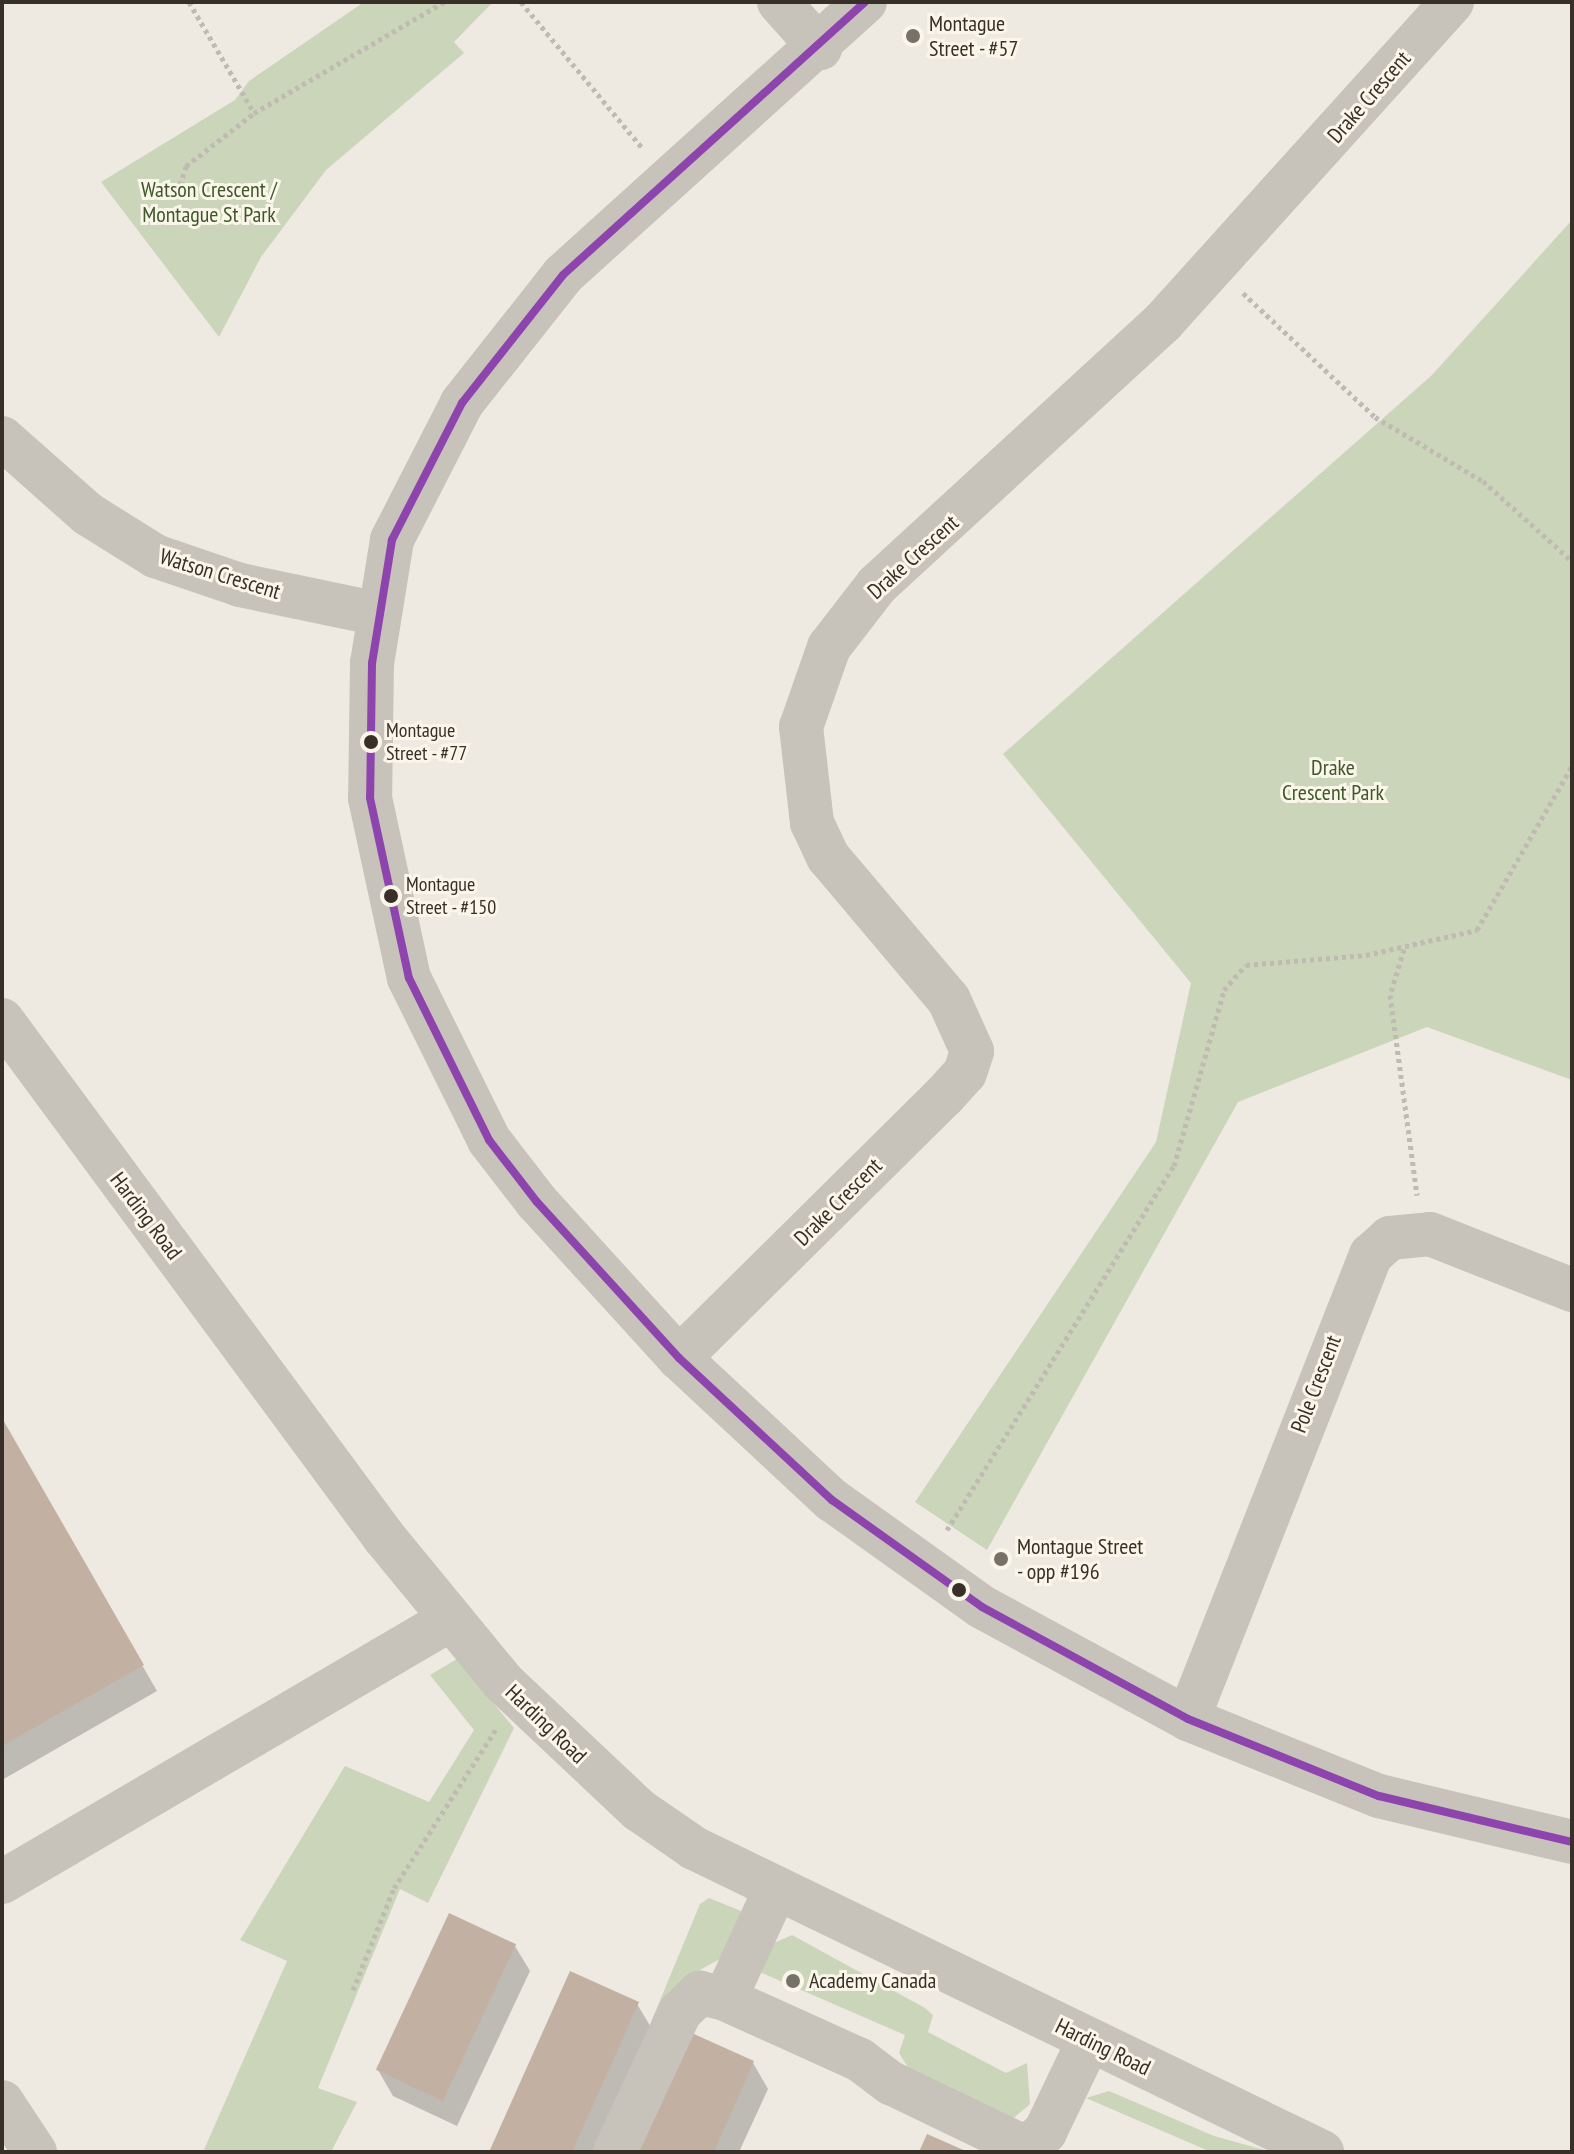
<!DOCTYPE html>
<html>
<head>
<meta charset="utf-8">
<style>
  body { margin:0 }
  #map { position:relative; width:1574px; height:2154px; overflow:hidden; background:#eeeae1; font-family:"PT Sans Narrow",sans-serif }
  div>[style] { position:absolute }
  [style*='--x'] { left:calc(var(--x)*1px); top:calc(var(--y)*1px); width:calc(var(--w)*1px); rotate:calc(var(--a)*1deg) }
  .green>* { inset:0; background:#cbd5ba }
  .shadow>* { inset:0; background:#0003 }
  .building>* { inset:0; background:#c2b1a2; transform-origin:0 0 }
  .path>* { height:5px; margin-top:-2.5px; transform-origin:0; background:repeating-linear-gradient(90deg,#c0bbb2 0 4px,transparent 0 8px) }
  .minor>* { height:44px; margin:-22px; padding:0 22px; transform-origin:22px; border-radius:22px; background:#c7c2ba }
  .bus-1>* { height:8px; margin:-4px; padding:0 4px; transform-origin:4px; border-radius:4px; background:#8e44ad }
  .dots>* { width:22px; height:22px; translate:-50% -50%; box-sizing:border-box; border:4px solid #faf6e9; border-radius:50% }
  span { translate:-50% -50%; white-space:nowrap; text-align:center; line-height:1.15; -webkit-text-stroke:6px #faf6e9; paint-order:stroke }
  .bus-label { font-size:20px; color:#383028 }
  .left { translate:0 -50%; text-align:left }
  .poi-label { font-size:22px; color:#383028 }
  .street-label { font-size:22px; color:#383028 }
  .park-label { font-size:22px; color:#3f572b }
  .frame { position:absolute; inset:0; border:4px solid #383028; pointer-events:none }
</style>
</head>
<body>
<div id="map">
  <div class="green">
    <i style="clip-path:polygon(364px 2px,493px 2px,454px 42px,464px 53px,326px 170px,261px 257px,219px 337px,101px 182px,235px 100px,249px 81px)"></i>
    <i style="clip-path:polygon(1572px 220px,1572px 1080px,1427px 1027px,1238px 1102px,987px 1550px,915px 1502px,1156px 1142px,1191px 983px,1003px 754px,1432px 375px)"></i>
    <i style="clip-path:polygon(457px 1659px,514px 1728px,428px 1903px,400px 1889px,318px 2088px,357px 2102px,331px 2152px,203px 2152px,287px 1961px,240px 1940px,345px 1766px,429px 1802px,474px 1730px,430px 1675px)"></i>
    <i style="clip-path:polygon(709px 1898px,741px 1911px,742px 1924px,727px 1955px,700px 1970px,651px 2022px,700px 1904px)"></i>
    <i style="clip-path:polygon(792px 1935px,925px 2008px,933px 2015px,928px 2032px,1006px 2073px,1027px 2063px,1030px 2104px,1010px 2121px,909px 2069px,899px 2053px,905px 2035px,755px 1970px,774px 1943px)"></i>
    <i style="clip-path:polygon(1109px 2091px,1214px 2136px,1272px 2152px,1211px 2152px,1086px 2098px)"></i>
  </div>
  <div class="shadow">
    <i style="clip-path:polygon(2px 1422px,157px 1691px,2px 1780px)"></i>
    <i style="clip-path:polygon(515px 1946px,530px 1971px,457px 2126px,393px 2096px,378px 2070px)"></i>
    <i style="clip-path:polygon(637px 2004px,652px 2029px,597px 2152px,491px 2152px)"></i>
    <i style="clip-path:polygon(753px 2063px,768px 2089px,739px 2152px,633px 2152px)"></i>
  </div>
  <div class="building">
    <i style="clip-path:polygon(2px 1418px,144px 1665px,2px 1746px)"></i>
    <i style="left:449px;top:1913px;width:74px;height:173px;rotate:25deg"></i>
    <i style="clip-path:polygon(570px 1971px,639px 2002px,572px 2152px,489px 2152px)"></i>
    <i style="clip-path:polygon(685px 2030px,754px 2061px,714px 2152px,631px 2152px)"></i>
    <i style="clip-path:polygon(927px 2134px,968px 2152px,919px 2152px)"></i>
  </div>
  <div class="path">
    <i style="--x:189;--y:2;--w:129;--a:59.6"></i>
    <i style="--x:521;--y:2;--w:191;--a:50.3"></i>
    <i style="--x:180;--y:185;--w:20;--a:-72"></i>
    <i style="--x:186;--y:166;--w:86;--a:-37.9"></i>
    <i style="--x:254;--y:113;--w:220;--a:-30.3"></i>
    <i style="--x:1243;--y:293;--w:181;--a:43.2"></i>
    <i style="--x:1375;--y:417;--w:126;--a:30.7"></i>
    <i style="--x:1483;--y:481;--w:120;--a:42"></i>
    <i style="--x:1404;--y:949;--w:48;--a:106.9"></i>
    <i style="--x:1390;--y:995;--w:202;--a:82.3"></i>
    <i style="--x:947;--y:1530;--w:429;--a:-58.1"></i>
    <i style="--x:1174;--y:1166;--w:183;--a:-74.1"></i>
    <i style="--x:1224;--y:990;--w:33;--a:-49"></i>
    <i style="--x:1246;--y:965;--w:120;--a:-4.8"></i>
    <i style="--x:1366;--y:955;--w:114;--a:-12.7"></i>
    <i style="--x:1477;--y:930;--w:190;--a:-59.9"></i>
    <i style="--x:353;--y:1990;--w:110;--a:-68.1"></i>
    <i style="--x:394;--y:1888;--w:189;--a:-57.3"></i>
  </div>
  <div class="minor">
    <i style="--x:779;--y:2;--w:62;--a:48.3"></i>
    <i style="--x:865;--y:2;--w:407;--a:137.9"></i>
    <i style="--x:563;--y:275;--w:163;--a:128.3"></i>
    <i style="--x:462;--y:403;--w:154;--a:117.1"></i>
    <i style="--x:392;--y:540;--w:125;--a:99.2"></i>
    <i style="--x:372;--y:663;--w:135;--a:90.8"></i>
    <i style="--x:370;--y:798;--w:184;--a:77.8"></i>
    <i style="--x:409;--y:978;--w:181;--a:63.7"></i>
    <i style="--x:489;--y:1140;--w:78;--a:52.3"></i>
    <i style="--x:537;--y:1202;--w:211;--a:47.7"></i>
    <i style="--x:679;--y:1358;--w:209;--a:42.9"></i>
    <i style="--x:832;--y:1500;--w:184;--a:35.5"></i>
    <i style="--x:982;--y:1607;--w:234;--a:28.5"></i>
    <i style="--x:1188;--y:1719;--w:206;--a:22"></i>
    <i style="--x:1379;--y:1796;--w:198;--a:13.4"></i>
    <i style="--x:2;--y:438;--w:115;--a:41.5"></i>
    <i style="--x:88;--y:514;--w:79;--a:32.1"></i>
    <i style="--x:155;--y:556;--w:90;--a:18.8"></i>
    <i style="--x:240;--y:585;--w:142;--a:11.8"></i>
    <i style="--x:2;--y:1020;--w:643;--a:53.54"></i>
    <i style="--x:384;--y:1537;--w:188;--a:50.6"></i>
    <i style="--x:503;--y:1682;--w:187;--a:43.3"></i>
    <i style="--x:639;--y:1810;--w:67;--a:34.6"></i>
    <i style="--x:694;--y:1848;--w:698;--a:25.83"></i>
    <i style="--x:679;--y:1358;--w:373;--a:-44.7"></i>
    <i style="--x:944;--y:1096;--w:31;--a:-48"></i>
    <i style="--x:965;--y:1073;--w:23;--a:-72"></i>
    <i style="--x:972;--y:1051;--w:56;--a:-114.3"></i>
    <i style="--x:949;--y:1000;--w:187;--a:-130.2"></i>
    <i style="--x:828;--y:857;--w:38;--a:-115"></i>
    <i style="--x:812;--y:823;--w:97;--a:-96.5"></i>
    <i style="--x:801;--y:727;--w:85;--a:-70.7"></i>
    <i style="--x:829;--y:647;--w:78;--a:-52.3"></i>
    <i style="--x:877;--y:585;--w:389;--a:-42.6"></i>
    <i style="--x:1163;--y:322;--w:431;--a:-47.9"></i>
    <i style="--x:1188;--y:1719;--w:499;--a:-68.5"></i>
    <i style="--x:1371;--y:1255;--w:25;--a:-42"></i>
    <i style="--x:1390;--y:1238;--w:40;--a:-5.7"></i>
    <i style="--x:1430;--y:1234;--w:153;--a:21.5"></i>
    <i style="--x:2;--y:1882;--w:520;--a:-30.36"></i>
    <i style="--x:776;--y:1888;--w:122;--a:114.7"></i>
    <i style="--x:725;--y:1999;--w:148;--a:24.3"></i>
    <i style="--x:860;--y:2060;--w:39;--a:37"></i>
    <i style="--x:891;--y:2083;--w:150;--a:25.7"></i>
    <i style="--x:1026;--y:2148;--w:25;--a:-40"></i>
    <i style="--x:1045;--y:2132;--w:102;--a:-64.4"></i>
    <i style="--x:2;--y:2102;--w:60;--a:56.6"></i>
    <i style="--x:615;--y:2152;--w:154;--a:-65.1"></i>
    <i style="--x:680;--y:2012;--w:28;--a:-44"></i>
    <i style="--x:700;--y:1993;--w:26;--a:13"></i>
  </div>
  <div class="bus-1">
    <i style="--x:865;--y:2;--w:407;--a:137.9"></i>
    <i style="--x:563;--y:275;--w:163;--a:128.3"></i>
    <i style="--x:462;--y:403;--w:154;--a:117.1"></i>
    <i style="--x:392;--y:540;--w:125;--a:99.2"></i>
    <i style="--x:372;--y:663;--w:135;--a:90.8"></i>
    <i style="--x:370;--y:798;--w:184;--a:77.8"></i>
    <i style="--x:409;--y:978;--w:181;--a:63.7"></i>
    <i style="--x:489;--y:1140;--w:78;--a:52.3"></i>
    <i style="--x:537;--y:1202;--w:211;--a:47.7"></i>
    <i style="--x:679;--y:1358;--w:209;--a:42.9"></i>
    <i style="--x:832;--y:1500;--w:184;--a:35.5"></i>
    <i style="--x:982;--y:1607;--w:234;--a:28.5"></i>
    <i style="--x:1188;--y:1719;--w:206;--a:22"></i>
    <i style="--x:1379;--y:1796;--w:198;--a:13.4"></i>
  </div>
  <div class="dots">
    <i style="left:913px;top:36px;background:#787169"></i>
    <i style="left:371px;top:742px;background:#383028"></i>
    <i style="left:391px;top:896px;background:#383028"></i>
    <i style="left:1001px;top:1559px;background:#787169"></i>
    <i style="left:959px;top:1590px;background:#383028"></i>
    <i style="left:793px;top:1981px;background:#787169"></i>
  </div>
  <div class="bus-label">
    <span class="left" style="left:386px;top:742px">Montague<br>Street - #77</span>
    <span class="left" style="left:406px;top:896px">Montague<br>Street - #150</span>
  </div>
  <div class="poi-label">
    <span class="left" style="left:929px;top:36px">Montague<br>Street - #57</span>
    <span class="left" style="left:1017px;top:1559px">Montague Street<br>- opp #196</span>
    <span class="left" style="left:809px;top:1981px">Academy Canada</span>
  </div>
  <div class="street-label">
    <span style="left:1369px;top:97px;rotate:-49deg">Drake Crescent</span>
    <span style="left:913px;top:557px;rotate:-42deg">Drake Crescent</span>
    <span style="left:220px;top:574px;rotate:17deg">Watson Crescent</span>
    <span style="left:838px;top:1202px;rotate:-45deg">Drake Crescent</span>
    <span style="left:146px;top:1216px;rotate:53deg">Harding Road</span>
    <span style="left:1316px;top:1384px;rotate:-69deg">Pole Crescent</span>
    <span style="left:546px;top:1724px;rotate:44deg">Harding Road</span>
    <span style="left:1103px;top:2047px;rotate:26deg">Harding Road</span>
  </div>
  <div class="park-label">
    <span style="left:209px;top:202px">Watson Crescent /<br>Montague St Park</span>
    <span style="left:1333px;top:780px">Drake<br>Crescent Park</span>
  </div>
  <div class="frame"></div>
</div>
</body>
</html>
